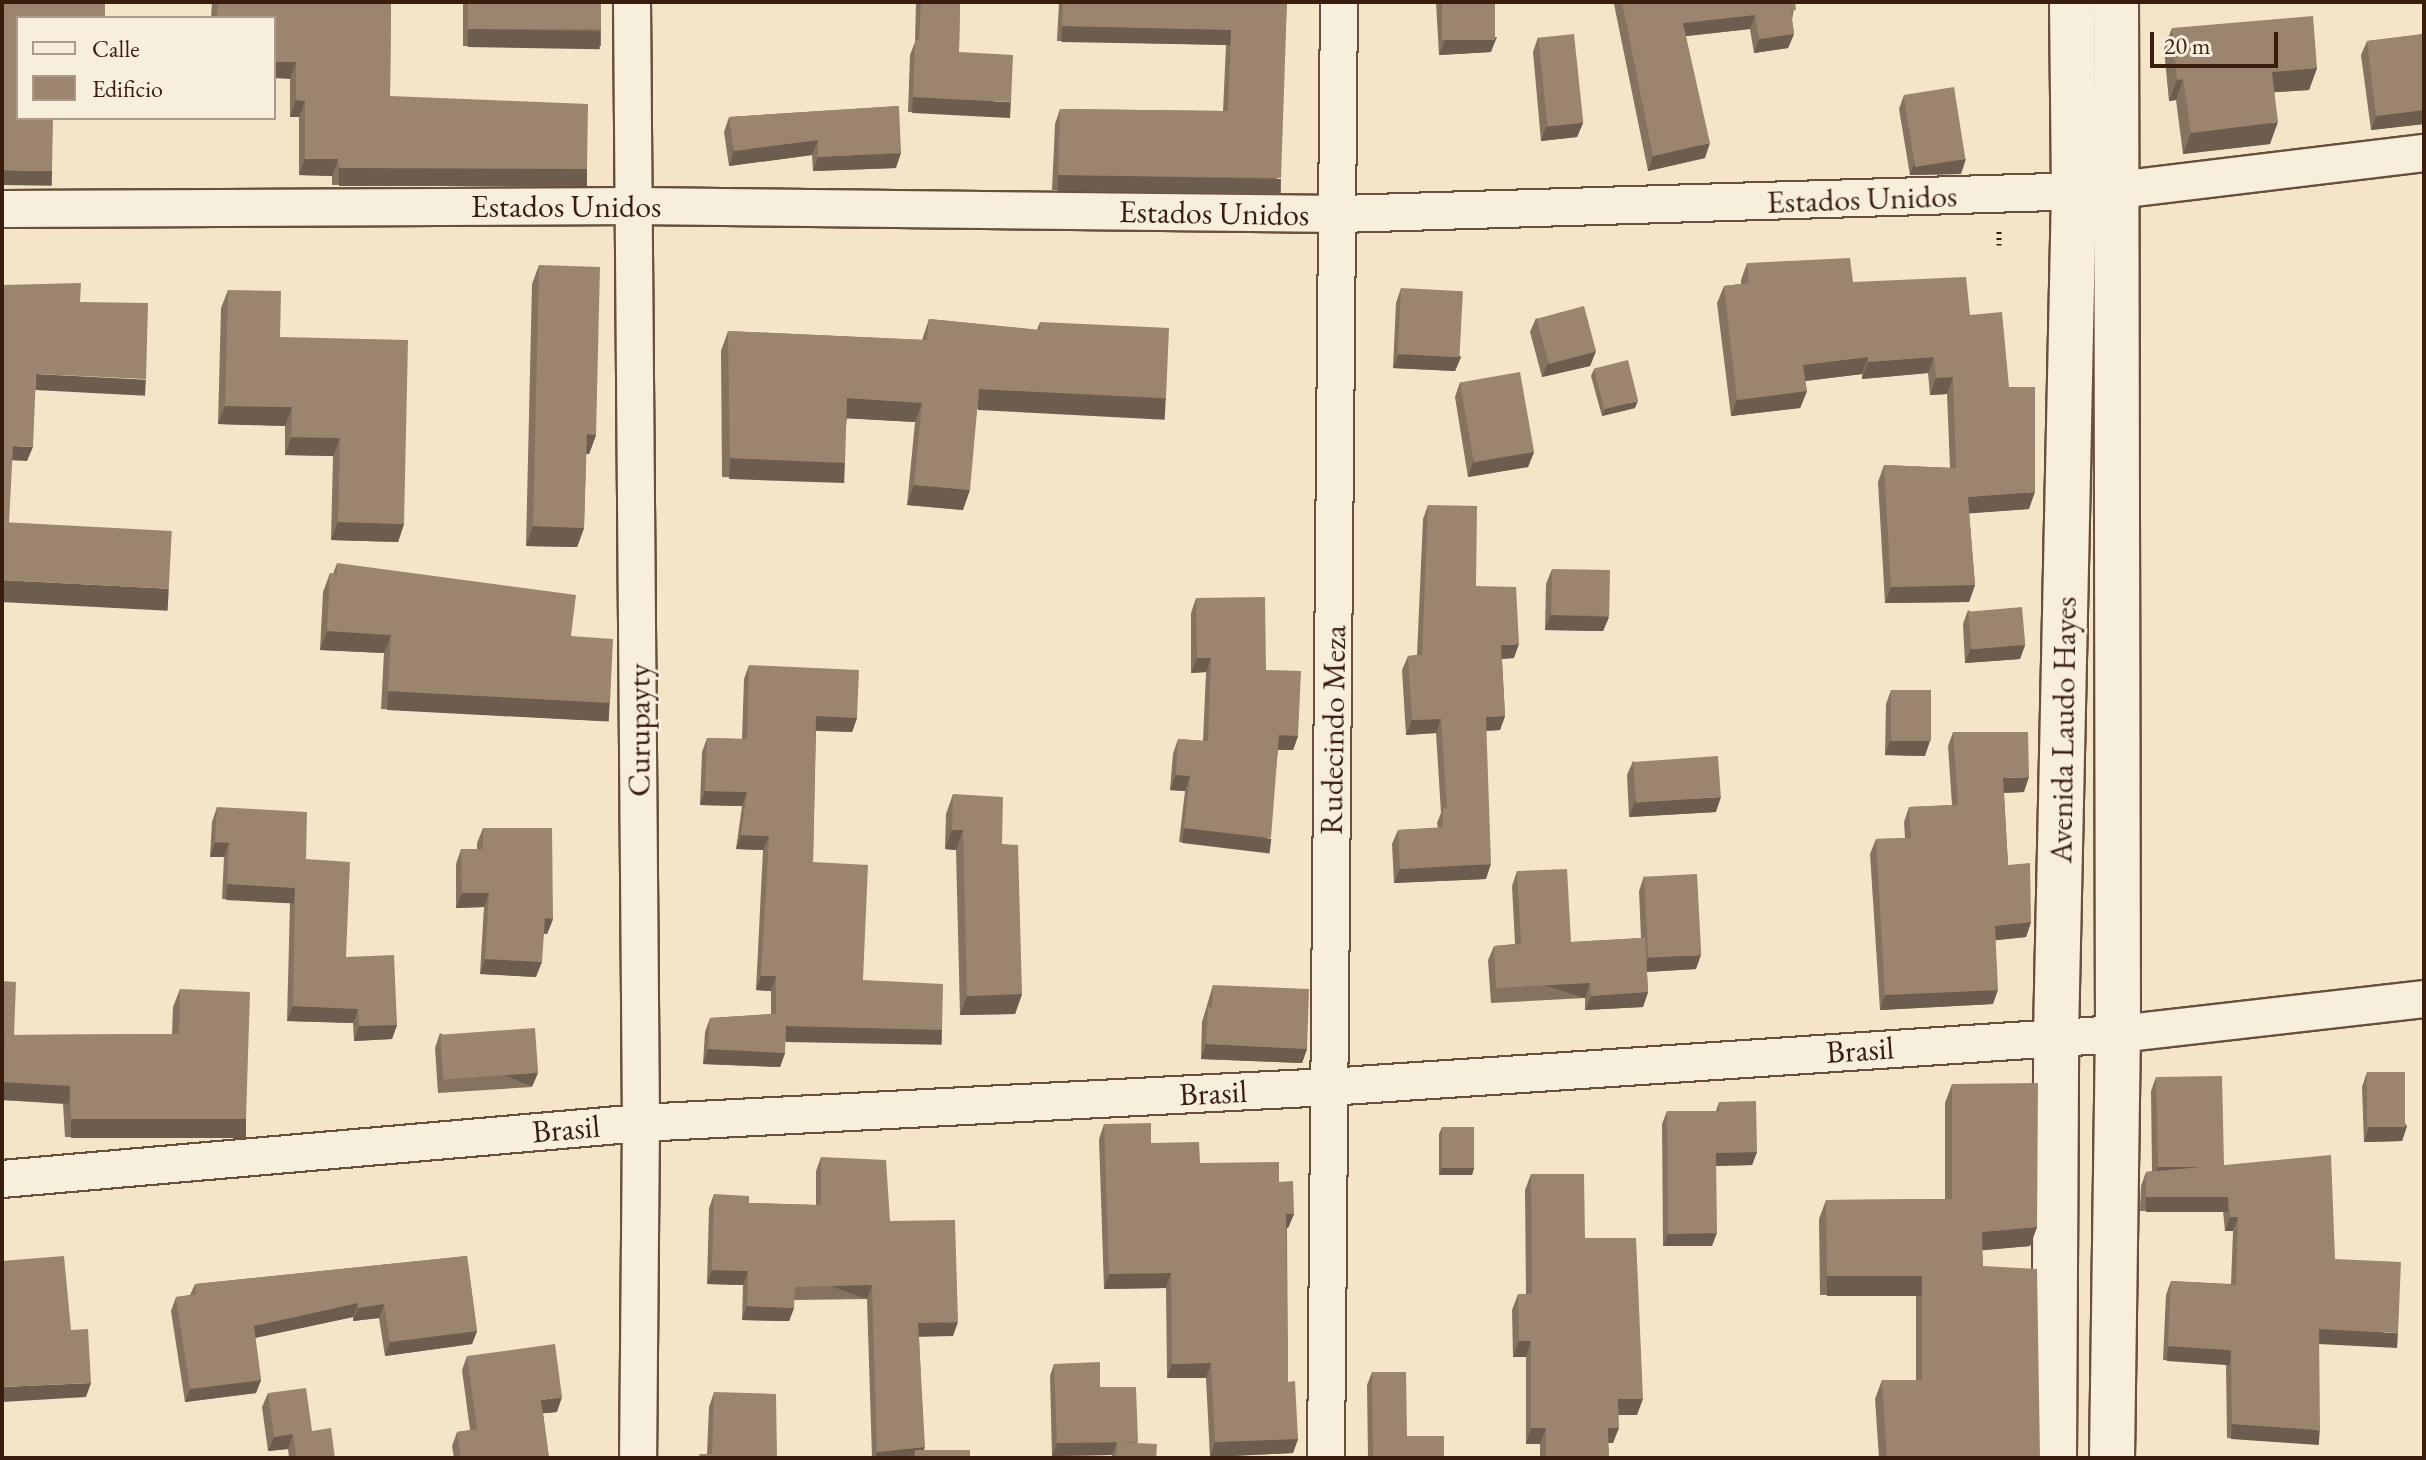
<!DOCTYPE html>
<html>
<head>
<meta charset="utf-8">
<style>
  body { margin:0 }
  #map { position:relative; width:2426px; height:1460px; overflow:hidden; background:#f4e5c9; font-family:"EB Garamond",serif }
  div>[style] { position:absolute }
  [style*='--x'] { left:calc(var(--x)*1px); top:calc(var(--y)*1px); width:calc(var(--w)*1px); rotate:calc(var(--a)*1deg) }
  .path>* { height:5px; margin-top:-2.5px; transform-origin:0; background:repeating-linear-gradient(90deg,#3a1e0d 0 2px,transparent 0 6px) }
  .roads { filter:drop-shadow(2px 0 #68503c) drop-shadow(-2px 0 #68503c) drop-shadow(0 2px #68503c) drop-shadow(0 -2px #68503c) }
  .street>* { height:36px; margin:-18px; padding:0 18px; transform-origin:18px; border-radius:18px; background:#f8eedc }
  .secondary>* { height:44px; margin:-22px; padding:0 22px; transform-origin:22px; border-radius:22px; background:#f8eedc }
  .wall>* { inset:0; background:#85725f; transform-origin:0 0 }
  .shaded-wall>* { inset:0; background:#6c5d4e; transform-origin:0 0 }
  .building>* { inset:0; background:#9b856f; transform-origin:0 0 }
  span { translate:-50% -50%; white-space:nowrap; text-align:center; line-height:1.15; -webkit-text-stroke:6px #f8eedc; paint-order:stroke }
  .street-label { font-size:32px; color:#3a1e0d }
  .frame { position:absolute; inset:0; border:4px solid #3a1e0d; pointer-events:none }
  .legend { position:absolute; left:16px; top:16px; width:260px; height:104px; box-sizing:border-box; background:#f8eedc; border:2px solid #ac9b89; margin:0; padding:10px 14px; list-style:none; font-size:24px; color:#3a1e0d }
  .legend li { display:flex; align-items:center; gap:16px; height:40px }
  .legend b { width:40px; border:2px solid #ac9b89 }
  .scale { position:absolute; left:2150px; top:32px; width:128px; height:36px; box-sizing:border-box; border:4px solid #3a1e0d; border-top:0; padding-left:10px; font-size:24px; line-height:28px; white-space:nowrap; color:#3a1e0d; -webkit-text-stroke:6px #f8eedc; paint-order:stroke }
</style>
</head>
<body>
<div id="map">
  <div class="path">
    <i style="--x:1999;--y:245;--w:15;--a:-90"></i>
  </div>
  <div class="roads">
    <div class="street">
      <i style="--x:632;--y:2;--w:1121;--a:89.54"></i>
      <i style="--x:641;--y:1123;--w:335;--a:90.5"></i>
      <i style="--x:2;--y:209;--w:634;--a:-0.27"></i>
      <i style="--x:636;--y:206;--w:705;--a:0.65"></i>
      <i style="--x:1341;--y:214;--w:777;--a:-1.77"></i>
      <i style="--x:2118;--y:190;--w:308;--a:-6.9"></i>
      <i style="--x:2;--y:1179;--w:641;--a:-5.01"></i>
      <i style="--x:641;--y:1123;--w:688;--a:-3"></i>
      <i style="--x:1328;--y:1087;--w:792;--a:-3.84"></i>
      <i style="--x:2118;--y:1034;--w:308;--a:-6.5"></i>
      <i style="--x:1326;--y:1458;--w:1456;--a:-89.49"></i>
    </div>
    <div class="secondary">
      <i style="--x:2054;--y:1458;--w:422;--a:-89.7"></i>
      <i style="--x:2056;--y:1036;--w:843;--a:-88.78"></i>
      <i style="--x:2074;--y:193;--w:191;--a:-90.6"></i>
      <i style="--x:2112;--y:1458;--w:424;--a:-89.2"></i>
      <i style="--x:2118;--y:1034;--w:1032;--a:-90.11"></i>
    </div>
  </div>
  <div class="wall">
    <i style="clip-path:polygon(212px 2px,391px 2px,390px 96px,581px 185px,332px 185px,332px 176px,299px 175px,299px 117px,290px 117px,290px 79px,274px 18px,211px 18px)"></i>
    <i style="left:463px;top:2px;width:138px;height:44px"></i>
    <i style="clip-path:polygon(916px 2px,960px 2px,959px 52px,1005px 117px,908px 112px,910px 55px,915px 42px)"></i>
    <i style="clip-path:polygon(1059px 2px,1287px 2px,1276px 192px,1052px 190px,1055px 124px,1060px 109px,1223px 111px,1226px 45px,1057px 41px)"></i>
    <i style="clip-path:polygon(1436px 2px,1495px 2px,1491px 52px,1439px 55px)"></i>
    <i style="clip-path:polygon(1615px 2px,1795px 2px,1792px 20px,1794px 34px,1788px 48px,1754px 53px,1750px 29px,1686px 36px,1705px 158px,1648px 171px,1614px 4px)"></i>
    <i style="clip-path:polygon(2172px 28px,2317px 68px,2309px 90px,2274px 92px,2270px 144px,2183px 154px,2176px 100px,2169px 101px,2164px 49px)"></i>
    <i style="clip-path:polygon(2424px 34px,2424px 124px,2371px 130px,2361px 55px,2367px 41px)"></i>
    <i style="clip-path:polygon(1538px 37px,1583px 123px,1577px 137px,1541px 141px,1533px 52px)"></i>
    <i style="clip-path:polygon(1904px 95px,1961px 174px,1910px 175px,1899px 109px)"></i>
    <i style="clip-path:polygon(899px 106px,896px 168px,813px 171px,812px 155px,729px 166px,724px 132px,729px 117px)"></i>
    <i style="clip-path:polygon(1747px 263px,1853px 282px,1970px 315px,2009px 387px,2029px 509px,1969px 513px,1975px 585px,1969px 602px,1885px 603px,1878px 482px,1884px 465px,1950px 468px,1947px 394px,1930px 395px,1928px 373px,1862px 379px,1862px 374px,1805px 381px,1807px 391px,1800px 408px,1731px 416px,1717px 303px,1724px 286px,1741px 284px,1741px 280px)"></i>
    <i style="clip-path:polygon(539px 265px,596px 435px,589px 454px,586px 454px,584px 528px,577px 547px,526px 546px,532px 284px)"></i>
    <i style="clip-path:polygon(1401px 288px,1461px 357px,1455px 371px,1393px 368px,1396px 303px)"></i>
    <i style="clip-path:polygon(228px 290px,280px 337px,404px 524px,398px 542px,331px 540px,333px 456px,285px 455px,285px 426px,218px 424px,221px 308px)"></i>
    <i style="clip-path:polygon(1536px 318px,1596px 351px,1590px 366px,1542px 377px,1530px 332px)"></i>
    <i style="clip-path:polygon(929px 319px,1037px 330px,1040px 322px,1166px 398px,1159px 418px,977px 409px,963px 510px,907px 505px,915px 422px,847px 418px,838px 482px,722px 477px,721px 351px,728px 331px,922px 340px)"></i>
    <i style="clip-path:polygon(1594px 369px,1635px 408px,1602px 416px,1591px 376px)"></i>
    <i style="clip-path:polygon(1460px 382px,1534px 452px,1528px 467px,1468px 477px,1455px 397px)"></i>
    <i style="clip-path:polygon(1428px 505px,1476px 586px,1514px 658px,1502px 659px,1505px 716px,1500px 730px,1486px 731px,1486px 879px,1394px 883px,1392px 844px,1398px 830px,1438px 828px,1437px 823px,1441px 813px,1436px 733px,1406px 735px,1402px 670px,1408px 656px,1417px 655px,1423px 519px)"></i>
    <i style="clip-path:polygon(337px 563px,571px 636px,610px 703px,603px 721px,381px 709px,384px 653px,320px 650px,323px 592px,330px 573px,333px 574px)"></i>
    <i style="clip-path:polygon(1552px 569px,1609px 617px,1603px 631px,1545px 630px,1546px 584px)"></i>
    <i style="clip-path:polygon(1196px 598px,1266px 670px,1298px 736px,1293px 750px,1278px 750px,1266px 852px,1179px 842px,1185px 791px,1170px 790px,1173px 754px,1178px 739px,1203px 741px,1206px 672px,1191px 673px,1191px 613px)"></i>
    <i style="clip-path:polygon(1968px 610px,2025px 645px,2020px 659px,1965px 663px,1963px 624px)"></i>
    <i style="clip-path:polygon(749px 665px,857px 718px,852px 732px,816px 731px,813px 862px,863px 980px,942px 1030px,936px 1044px,785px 1041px,785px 1053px,780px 1067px,703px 1064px,705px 1032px,710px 1018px,771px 1014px,771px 991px,756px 990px,763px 850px,736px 849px,742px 806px,700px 805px,702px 752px,707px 738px,742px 739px,744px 679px)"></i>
    <i style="clip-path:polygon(1891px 690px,1925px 756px,1885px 755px,1886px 704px)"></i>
    <i style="clip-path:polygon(1953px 732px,2024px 792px,2004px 793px,2008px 865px,2031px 922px,2026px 937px,1995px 940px,1993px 1004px,1880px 1010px,1870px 854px,1876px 839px,1905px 838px,1904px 822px,1909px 807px,1952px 805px,1948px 746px)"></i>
    <i style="clip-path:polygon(1633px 761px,1716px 812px,1629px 817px,1627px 775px)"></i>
    <i style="clip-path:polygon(953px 794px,1002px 844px,1022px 994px,1015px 1014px,960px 1015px,956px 850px,945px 849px,946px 814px)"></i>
    <i style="clip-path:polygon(217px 807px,306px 859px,346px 957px,397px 1025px,392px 1039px,354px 1041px,353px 1023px,287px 1021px,290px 903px,222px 899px,224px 857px,210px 857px,212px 822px)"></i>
    <i style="clip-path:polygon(483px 828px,553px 919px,547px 934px,544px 933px,536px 977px,480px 974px,484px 907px,456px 908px,456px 864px,461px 849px,477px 849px,477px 843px)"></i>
    <i style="clip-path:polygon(1517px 871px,1571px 942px,1641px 938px,1639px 891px,1644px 876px,1696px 969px,1647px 972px,1648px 992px,1643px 1007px,1585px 1010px,1585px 998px,1491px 1003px,1488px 960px,1494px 946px,1515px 944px,1512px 886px)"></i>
    <i style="clip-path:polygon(2px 981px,14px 1035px,172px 1034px,173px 1007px,180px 989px,239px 1137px,65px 1137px,63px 1104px,2px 1100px)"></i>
    <i style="clip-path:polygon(1213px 985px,1307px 1049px,1302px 1063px,1201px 1059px,1202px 1022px)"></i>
    <i style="clip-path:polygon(440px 1033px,532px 1087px,438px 1093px,435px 1048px)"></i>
    <i style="clip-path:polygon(2367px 1072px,2407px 1126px,2402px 1141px,2364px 1142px,2362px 1087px)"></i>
    <i style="clip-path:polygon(2156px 1077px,2224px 1165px,2335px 1259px,2393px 1347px,2319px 1343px,2315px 1444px,2227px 1438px,2226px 1364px,2163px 1360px,2166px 1295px,2171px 1281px,2231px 1284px,2233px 1231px,2225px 1231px,2223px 1211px,2140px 1211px,2141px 1186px,2146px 1172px,2152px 1171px,2151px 1091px)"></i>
    <i style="clip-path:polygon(1952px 1084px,2037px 1227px,2030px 1246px,1982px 1250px,1983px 1266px,2040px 1458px,1879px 1458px,1875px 1399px,1882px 1380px,1916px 1380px,1916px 1295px,1820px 1295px,1819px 1219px,1826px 1200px,1945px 1199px,1945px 1103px)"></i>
    <i style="clip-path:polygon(1719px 1102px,1757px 1152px,1752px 1165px,1716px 1166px,1712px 1246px,1663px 1246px,1662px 1124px,1667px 1111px,1716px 1111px)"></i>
    <i style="clip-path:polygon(1104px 1124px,1200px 1163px,1279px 1182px,1294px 1214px,1288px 1228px,1287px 1228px,1288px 1382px,1298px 1439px,1293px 1453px,1210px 1457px,1206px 1378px,1167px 1378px,1166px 1288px,1104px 1289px,1099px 1139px)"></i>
    <i style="clip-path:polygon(1442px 1127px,1474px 1168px,1472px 1175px,1439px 1175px,1439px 1134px)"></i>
    <i style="clip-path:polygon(821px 1157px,890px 1221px,953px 1336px,919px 1336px,924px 1450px,970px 1458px,872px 1458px,867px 1299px,794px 1300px,794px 1308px,789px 1321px,742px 1320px,743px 1285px,707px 1284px,709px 1208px,714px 1194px,749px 1203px,816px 1205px,816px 1171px)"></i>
    <i style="clip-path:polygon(1531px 1174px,1585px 1238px,1637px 1415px,1618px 1415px,1613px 1443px,1608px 1443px,1609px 1458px,1540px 1458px,1540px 1444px,1526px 1444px,1526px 1357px,1513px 1357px,1512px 1310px,1518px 1294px,1526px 1294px,1525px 1190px)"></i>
    <i style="clip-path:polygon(467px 1256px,477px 1331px,472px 1344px,385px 1356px,379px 1318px,353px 1321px,353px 1317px,255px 1338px,261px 1380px,256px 1393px,185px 1402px,171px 1311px,176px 1297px,190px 1295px,195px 1284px)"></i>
    <i style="clip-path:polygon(467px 1356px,557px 1412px,543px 1413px,549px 1458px,454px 1458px,452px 1446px,457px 1432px,470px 1430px,462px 1370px)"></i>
    <i style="clip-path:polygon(1054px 1364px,1100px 1387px,1138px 1442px,1137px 1443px,1156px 1458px,1112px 1458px,1112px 1455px,1052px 1456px,1050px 1376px)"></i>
    <i style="clip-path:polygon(1372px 1372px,1407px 1436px,1444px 1458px,1368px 1458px,1367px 1385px)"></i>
    <i style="clip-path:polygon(714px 1392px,777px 1458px,698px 1458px,700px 1454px,707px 1454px,709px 1407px)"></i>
    <i style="clip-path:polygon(268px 1393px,335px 1458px,289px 1458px,288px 1449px,268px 1451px,262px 1407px)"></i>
  </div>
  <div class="shaded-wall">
    <i style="clip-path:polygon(1755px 15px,1750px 29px,1678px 37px,1683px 23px)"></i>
    <i style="left:1062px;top:26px;width:169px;height:16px;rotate:1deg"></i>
    <i style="left:468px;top:29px;width:132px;height:18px;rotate:1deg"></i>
    <i style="clip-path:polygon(1794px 34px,1788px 48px,1754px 53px,1759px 39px)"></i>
    <i style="clip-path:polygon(1497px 37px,1491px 52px,1439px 55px,1445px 40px)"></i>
    <i style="clip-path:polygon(274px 62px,296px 62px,290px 79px,274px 78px)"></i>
    <i style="clip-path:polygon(2317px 68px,2309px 90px,2264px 93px,2272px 72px)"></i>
    <i style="clip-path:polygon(2183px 79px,2176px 100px,2169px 101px,2177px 80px)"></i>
    <i style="left:913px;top:97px;width:98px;height:16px;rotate:3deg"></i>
    <i style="clip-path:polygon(296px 100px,305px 101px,299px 117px,290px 117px)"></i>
    <i style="clip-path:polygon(2424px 110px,2424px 124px,2371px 130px,2376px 116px)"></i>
    <i style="clip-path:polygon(2278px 122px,2270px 144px,2183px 154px,2191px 133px)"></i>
    <i style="clip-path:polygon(1583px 123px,1577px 137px,1541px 141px,1546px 127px)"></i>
    <i style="clip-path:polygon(818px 140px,812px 155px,729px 166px,734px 151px)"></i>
    <i style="clip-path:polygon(1710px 143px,1705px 158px,1648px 171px,1653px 156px)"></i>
    <i style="clip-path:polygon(901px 153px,896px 168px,813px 171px,818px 157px)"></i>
    <i style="clip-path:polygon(305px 159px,338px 159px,332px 176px,299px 175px)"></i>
    <i style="clip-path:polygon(1966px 159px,1961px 174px,1910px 175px,1915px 161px)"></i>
    <i style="left:339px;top:168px;width:248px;height:18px"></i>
    <i style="left:2px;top:170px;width:50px;height:15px;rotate:1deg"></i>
    <i style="left:1058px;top:175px;width:223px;height:16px;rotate:1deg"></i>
    <i style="clip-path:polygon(1596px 351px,1590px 366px,1542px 377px,1548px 363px)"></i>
    <i style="clip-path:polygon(1399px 354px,1461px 357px,1455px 371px,1393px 368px)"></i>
    <i style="clip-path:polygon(1868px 357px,1862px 374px,1797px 382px,1803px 365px)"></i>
    <i style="clip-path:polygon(1934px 357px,1928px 373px,1862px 379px,1868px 362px)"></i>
    <i style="left:36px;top:374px;width:110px;height:16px;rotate:3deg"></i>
    <i style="clip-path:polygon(1953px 377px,1947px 394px,1930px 395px,1936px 378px)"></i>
    <i style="left:979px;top:389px;width:187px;height:21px;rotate:3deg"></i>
    <i style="clip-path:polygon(1807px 391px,1800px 408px,1731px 416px,1737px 400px)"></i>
    <i style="clip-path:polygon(847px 398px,922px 403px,915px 422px,840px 418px)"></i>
    <i style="clip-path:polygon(1638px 401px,1635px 408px,1602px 416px,1605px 409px)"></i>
    <i style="clip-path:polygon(225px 406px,292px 407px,285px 426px,218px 424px)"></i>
    <i style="clip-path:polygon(587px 434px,596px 435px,589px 454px,580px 454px)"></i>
    <i style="clip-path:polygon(291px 437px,340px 438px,333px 456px,285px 455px)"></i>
    <i style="clip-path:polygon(13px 446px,33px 447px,27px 461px,8px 460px)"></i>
    <i style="clip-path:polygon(1534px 452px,1528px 467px,1468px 477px,1473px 462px)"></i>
    <i style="left:730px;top:458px;width:115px;height:21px;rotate:2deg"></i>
    <i style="clip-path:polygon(914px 485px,970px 490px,963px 510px,907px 505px)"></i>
    <i style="clip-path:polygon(2035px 492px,2029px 509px,1962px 514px,1968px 497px)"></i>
    <i style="clip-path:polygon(338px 522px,404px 524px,398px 542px,331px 540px)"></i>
    <i style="clip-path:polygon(533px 526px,584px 528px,577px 547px,526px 546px)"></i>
    <i style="left:2px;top:580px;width:167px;height:22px;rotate:3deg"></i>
    <i style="clip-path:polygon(1975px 585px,1969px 602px,1885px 603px,1891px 587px)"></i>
    <i style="clip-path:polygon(1550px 615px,1609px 617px,1603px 631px,1545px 630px)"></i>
    <i style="clip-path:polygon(327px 631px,391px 635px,384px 653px,320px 650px)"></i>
    <i style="clip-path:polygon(1519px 644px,1514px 658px,1496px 659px,1501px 645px)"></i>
    <i style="clip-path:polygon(2025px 645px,2020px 659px,1965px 663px,1971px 648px)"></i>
    <i style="clip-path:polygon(1197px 658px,1211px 658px,1206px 672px,1191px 673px)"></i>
    <i style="left:388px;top:691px;width:222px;height:19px;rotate:3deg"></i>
    <i style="clip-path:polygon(816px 716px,857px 718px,852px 732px,811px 730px)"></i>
    <i style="clip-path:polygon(1505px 716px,1500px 730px,1480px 731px,1486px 717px)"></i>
    <i style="clip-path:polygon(1441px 719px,1436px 733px,1406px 735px,1412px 720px)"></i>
    <i style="clip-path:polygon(1279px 735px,1298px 736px,1293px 750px,1274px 749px)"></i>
    <i style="clip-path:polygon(1890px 741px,1930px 741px,1925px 756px,1885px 755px)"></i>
    <i style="clip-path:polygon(1176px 775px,1190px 776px,1185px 791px,1170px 790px)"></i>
    <i style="clip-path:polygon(2029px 777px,2024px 792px,1998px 793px,2003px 778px)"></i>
    <i style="clip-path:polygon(705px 791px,747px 792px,742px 806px,700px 805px)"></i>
    <i style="clip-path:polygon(1721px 797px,1716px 812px,1629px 817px,1635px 802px)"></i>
    <i style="left:1184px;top:828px;width:88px;height:15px;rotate:7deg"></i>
    <i style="clip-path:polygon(952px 830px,963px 830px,956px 850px,945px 849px)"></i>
    <i style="clip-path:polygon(741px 835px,769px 836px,763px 850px,736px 849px)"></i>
    <i style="clip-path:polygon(215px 842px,229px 843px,224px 857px,210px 857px)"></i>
    <i style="clip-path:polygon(1491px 864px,1486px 879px,1394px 883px,1400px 869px)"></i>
    <i style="left:227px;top:884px;width:68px;height:16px;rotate:3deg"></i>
    <i style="clip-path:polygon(462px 893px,489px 893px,484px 907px,456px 908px)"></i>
    <i style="clip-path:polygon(545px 918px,553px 919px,547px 934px,539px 933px)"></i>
    <i style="clip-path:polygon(2031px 922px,2026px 937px,1989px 941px,1995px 926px)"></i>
    <i style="clip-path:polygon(1701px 955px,1696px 969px,1643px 972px,1649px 957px)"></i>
    <i style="clip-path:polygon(485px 959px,542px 962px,536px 977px,480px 974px)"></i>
    <i style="clip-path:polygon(761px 976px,776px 976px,771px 991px,756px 990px)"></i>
    <i style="left:1590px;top:983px;width:16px;height:94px;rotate:108deg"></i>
    <i style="clip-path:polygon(1998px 990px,1993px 1004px,1880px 1010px,1885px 995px)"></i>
    <i style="clip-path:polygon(1648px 992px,1643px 1007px,1585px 1010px,1591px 996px)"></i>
    <i style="clip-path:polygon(1022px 994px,1015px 1014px,960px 1015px,967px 996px)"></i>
    <i style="clip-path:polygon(293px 1006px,358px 1009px,353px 1023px,287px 1021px)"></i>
    <i style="clip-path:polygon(397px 1025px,392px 1039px,354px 1041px,359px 1026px)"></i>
    <i style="left:786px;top:1026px;width:156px;height:16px;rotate:1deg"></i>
    <i style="clip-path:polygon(1206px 1044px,1307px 1049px,1302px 1063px,1201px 1059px)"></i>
    <i style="clip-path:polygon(708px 1049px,785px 1053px,780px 1067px,703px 1064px)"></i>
    <i style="left:538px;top:1073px;width:15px;height:95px;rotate:113deg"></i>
    <i style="left:3px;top:1082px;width:67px;height:18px;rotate:3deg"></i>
    <i style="left:71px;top:1119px;width:175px;height:19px"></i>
    <i style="clip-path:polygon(2407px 1126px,2402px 1141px,2364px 1142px,2369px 1127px)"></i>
    <i style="clip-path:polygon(1757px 1152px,1752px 1165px,1712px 1166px,1716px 1153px)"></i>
    <i style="clip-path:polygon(2158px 1167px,2201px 1167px,2152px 1181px)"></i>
    <i style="clip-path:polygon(1442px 1168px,1474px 1168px,1472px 1175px,1439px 1175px)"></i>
    <i style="left:2146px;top:1197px;width:82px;height:15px"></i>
    <i style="clip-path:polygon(1286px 1214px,1294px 1214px,1288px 1228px,1281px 1228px)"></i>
    <i style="clip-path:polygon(2230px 1217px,2238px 1217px,2233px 1231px,2225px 1231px)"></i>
    <i style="clip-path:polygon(2037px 1227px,2030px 1246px,1975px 1251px,1982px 1232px)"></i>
    <i style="clip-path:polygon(1717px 1233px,1712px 1246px,1663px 1246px,1668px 1234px)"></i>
    <i style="clip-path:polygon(712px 1270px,748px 1271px,743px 1285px,707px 1284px)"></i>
    <i style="clip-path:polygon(1171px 1273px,1166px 1288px,1104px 1289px,1109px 1274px)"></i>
    <i style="left:1827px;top:1276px;width:95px;height:20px"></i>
    <i style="left:872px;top:1285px;width:15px;height:77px;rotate:110deg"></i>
    <i style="clip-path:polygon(358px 1303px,353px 1317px,249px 1339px,254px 1326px)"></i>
    <i style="clip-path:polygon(384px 1304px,379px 1318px,353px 1321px,358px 1308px)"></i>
    <i style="clip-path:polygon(747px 1306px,794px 1308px,789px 1321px,742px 1320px)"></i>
    <i style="clip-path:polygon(958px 1322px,953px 1336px,913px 1337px,918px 1323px)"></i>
    <i style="left:2319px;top:1329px;width:79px;height:15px;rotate:3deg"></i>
    <i style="clip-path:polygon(477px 1331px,472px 1344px,385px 1356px,390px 1342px)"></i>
    <i style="clip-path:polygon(1519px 1341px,1531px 1341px,1526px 1357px,1513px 1357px)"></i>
    <i style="left:2168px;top:1346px;width:63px;height:15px;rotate:4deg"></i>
    <i style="clip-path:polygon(1211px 1363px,1206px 1378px,1167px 1378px,1172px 1364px)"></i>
    <i style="clip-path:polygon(261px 1380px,256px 1393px,185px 1402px,190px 1389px)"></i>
    <i style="clip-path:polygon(91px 1383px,86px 1397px,2px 1402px,2px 1387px)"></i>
    <i style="clip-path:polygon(562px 1397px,557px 1412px,536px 1414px,541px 1400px)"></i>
    <i style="clip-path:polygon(1618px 1399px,1643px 1399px,1637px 1415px,1612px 1415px)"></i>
    <i style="left:2232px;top:1424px;width:88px;height:15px;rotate:4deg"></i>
    <i style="clip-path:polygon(1531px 1428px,1546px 1428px,1540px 1444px,1526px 1444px)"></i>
    <i style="clip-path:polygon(1608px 1428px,1619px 1428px,1613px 1443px,1602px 1443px)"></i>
    <i style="clip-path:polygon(293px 1434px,288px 1449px,268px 1451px,274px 1437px)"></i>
    <i style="clip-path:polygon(1298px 1439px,1293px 1453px,1210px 1457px,1215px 1442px)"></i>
    <i style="clip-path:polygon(1117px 1442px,1112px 1455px,1052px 1456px,1057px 1443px)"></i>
    <i style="clip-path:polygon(925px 1447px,921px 1458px,915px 1451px,913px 1458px,875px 1458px,877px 1452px)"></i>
  </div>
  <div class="building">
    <i style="clip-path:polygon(2px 2px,105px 2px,105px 18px,18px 18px,18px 118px,53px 118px,52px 171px,2px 170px)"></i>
    <i style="clip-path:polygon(218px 2px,391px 2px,390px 96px,588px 104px,587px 169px,339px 168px,338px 159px,305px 159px,305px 101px,296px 100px,296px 62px,274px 62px,274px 18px,217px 18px)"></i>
    <i style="left:468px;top:2px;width:133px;height:27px"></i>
    <i style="clip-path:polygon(921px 2px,960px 2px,959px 52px,1013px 55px,1011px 102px,913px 97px,915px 40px,919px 40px)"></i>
    <i style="clip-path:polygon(1063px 2px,1287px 2px,1281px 178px,1058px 175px,1060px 109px,1228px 111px,1231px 30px,1062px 26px)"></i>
    <i style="left:1442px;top:2px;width:53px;height:38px"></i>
    <i style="clip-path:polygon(1622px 2px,1795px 2px,1796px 10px,1791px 11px,1794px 34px,1759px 39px,1755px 15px,1683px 23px,1710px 143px,1653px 156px)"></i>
    <i style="clip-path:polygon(2313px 16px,2317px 68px,2272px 72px,2278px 122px,2191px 133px,2183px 79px,2177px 80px,2172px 28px)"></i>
    <i style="left:1574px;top:34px;width:89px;height:36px;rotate:84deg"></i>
    <i style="clip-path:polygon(2424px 34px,2424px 110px,2376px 116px,2367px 41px)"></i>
    <i style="left:1954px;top:87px;width:73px;height:51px;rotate:81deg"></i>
    <i style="clip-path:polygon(899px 106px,901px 153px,818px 157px,818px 140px,734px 151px,729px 117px)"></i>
    <i style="clip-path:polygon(1850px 258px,1853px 282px,1966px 277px,1970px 315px,2002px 312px,2009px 387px,2035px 387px,2035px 492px,1968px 497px,1975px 585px,1891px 587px,1884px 465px,1956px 468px,1953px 377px,1936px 378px,1934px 357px,1868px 362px,1868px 357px,1803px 365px,1807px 391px,1737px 400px,1724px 286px,1749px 283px,1747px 263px)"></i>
    <i style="clip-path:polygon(539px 265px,600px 267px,596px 435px,587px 434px,584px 528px,533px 526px)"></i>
    <i style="clip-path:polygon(81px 283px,80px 302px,148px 303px,146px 379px,36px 374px,33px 447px,13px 446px,9px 523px,2px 522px,2px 285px)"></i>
    <i style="left:1401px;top:288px;width:62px;height:66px;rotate:3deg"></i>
    <i style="clip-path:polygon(228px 290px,281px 291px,280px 337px,408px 340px,404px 524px,338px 522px,340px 438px,291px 437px,292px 407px,225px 406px)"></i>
    <i style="left:1584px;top:306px;width:47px;height:49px;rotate:75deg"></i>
    <i style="clip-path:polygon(929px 319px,1040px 330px,1040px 322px,1169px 328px,1166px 398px,979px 389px,970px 490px,914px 485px,922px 403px,847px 398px,845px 463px,730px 458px,728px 331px,927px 340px)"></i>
    <i style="left:1628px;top:360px;width:42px;height:35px;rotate:76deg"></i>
    <i style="left:1520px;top:372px;width:81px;height:61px;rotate:80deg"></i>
    <i style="clip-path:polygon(1428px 505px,1477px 506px,1476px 586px,1516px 587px,1519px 644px,1501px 645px,1505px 716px,1486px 717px,1491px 864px,1400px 869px,1398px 830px,1443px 827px,1443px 808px,1447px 808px,1441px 719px,1412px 720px,1408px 656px,1422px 655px)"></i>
    <i style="left:2px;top:522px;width:170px;height:58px;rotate:3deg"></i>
    <i style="clip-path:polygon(337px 563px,576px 595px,571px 636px,613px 639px,610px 703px,388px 691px,391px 635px,327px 631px,330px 573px,337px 574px)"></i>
    <i style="left:1552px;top:569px;width:58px;height:46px;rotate:1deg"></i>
    <i style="clip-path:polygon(1265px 597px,1266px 670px,1301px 671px,1298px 736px,1279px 735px,1271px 838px,1184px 828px,1190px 776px,1176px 775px,1178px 739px,1208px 741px,1211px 658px,1197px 658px,1196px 598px)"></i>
    <i style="left:2022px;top:607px;width:38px;height:54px;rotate:85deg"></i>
    <i style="clip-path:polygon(749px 665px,859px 670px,857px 718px,816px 716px,813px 862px,868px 865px,863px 980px,943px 984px,942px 1030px,786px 1026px,785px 1053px,708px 1049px,710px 1018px,776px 1014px,776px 976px,761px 976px,769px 836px,741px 835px,747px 792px,705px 791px,707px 738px,747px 739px)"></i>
    <i style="left:1891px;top:690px;width:40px;height:51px"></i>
    <i style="clip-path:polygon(1953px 732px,2028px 732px,2029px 777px,2003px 778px,2008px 865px,2030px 863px,2031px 922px,1995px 926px,1998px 990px,1885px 995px,1876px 839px,1911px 838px,1909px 807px,1958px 805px)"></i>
    <i style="left:1718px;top:756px;width:41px;height:85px;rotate:86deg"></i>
    <i style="clip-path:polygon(953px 794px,1003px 797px,1002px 844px,1018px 845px,1022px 994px,967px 996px,963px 830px,952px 830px)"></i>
    <i style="clip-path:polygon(217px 807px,307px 812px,306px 859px,350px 862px,346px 957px,394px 955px,397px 1025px,359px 1026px,358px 1009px,293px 1006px,295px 888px,227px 884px,229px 843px,215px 842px)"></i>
    <i style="clip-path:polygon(483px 828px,552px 828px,553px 919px,545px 918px,542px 962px,485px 959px,489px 893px,462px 893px,461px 849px,483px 849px)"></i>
    <i style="clip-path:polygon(1567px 869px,1571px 942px,1645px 938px,1648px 992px,1591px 996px,1590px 983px,1496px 988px,1494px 946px,1521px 944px,1517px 871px)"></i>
    <i style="left:1697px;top:874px;width:81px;height:53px;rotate:87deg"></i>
    <i style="clip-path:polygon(2px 981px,16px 982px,14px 1035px,2px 1035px)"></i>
    <i style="clip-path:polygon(1213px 985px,1309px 989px,1307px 1049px,1206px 1044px,1208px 1007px,1212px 1008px)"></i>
    <i style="clip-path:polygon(180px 989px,250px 992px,246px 1119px,71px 1119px,70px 1086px,3px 1082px,5px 1035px,179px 1034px)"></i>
    <i style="left:535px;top:1028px;width:45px;height:95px;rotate:86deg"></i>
    <i style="left:2367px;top:1072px;width:38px;height:55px"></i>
    <i style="clip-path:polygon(2222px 1076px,2224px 1165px,2331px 1155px,2335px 1259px,2401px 1262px,2398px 1333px,2319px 1329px,2320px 1430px,2232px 1424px,2231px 1350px,2168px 1346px,2171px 1281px,2236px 1285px,2238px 1217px,2230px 1217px,2228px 1197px,2146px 1197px,2146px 1172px,2201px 1167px,2158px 1167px,2156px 1077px)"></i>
    <i style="clip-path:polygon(2038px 1083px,2037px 1227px,1982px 1232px,1983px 1266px,2037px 1269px,2040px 1458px,1887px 1458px,1882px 1380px,1922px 1380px,1922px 1276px,1827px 1276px,1826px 1200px,1952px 1199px,1952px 1084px)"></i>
    <i style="clip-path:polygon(1756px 1101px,1757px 1152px,1716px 1153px,1717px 1233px,1668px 1234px,1667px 1111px,1719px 1111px,1719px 1102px)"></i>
    <i style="clip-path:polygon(1151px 1123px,1151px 1143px,1199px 1142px,1200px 1163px,1279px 1162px,1279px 1182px,1293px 1181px,1294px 1214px,1286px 1214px,1288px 1382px,1295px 1381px,1298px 1439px,1215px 1442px,1211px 1363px,1172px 1364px,1171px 1273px,1109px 1274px,1104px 1124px)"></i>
    <i style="left:1442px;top:1127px;width:32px;height:41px"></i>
    <i style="clip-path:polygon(821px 1157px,886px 1160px,890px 1221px,955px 1220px,958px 1322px,918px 1323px,925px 1447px,877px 1452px,872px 1285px,795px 1287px,794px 1308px,747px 1306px,748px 1271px,712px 1270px,714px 1194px,749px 1196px,749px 1203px,821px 1205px)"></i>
    <i style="clip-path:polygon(1531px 1174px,1584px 1174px,1585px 1238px,1636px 1238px,1643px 1399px,1618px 1399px,1619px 1428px,1608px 1428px,1609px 1458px,1546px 1458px,1546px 1428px,1531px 1428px,1531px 1341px,1519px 1341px,1518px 1294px,1532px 1294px)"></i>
    <i style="clip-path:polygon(64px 1256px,71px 1330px,88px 1329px,91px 1383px,2px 1387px,2px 1261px)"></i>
    <i style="clip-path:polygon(467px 1256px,477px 1331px,390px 1342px,384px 1304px,358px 1308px,358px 1303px,254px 1326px,261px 1380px,190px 1389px,176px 1297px,196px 1295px,195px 1284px)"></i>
    <i style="clip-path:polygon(555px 1344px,562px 1397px,541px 1400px,549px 1458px,461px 1458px,457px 1432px,477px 1429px,467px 1356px)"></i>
    <i style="clip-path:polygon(1100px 1362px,1100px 1387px,1136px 1387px,1138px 1442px,1057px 1443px,1054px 1364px)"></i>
    <i style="clip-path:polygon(1372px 1372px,1406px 1372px,1407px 1436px,1444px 1436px,1444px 1458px,1373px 1458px)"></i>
    <i style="clip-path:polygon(306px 1388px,312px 1431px,331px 1428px,335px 1458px,296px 1458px,293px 1434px,274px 1437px,268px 1393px)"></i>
    <i style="clip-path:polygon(714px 1392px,776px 1394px,777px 1458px,700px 1458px,700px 1454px,712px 1454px)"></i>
    <i style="left:1117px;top:1442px;width:40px;height:16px;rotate:3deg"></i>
    <i style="left:970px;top:1450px;width:8px;height:55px;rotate:90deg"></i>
  </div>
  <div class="street-label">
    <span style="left:1862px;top:199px;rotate:-2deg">Estados Unidos</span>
    <span style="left:566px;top:206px">Estados Unidos</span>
    <span style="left:1214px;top:213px;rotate:1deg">Estados Unidos</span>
    <span style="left:639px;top:730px;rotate:-90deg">Curupayty</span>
    <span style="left:1333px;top:730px;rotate:-89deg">Rudecindo Meza</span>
    <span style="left:2063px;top:730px;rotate:-89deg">Avenida Laudo Hayes</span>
    <span style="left:1860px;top:1050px;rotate:-4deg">Brasil</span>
    <span style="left:1213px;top:1093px;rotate:-3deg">Brasil</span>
    <span style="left:566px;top:1129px;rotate:-5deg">Brasil</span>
  </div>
  <div class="frame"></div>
  <ul class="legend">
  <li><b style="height:10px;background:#f8eedc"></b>Calle</li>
  <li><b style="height:22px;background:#9b856f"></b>Edificio</li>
  </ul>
  <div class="scale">20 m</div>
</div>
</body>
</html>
